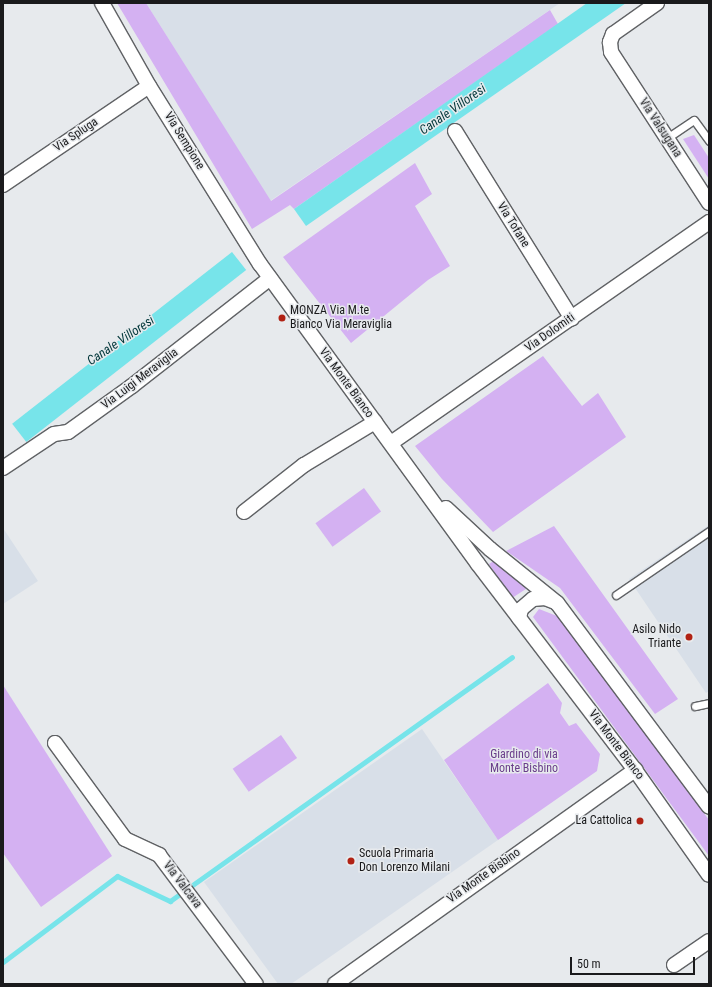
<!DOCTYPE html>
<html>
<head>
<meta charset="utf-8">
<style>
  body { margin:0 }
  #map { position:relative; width:712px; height:987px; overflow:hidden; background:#e7eaed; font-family:"Roboto Condensed",sans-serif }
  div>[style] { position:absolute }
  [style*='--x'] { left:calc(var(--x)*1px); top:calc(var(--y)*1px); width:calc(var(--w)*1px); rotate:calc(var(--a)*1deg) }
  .built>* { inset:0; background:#d8dfe8 }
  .green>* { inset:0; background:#d4b1f2; transform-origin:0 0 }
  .water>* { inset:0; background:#77e4ea; transform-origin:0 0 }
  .stream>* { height:5px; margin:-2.5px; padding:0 2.5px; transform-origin:2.5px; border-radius:2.5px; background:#77e4ea }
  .roads { filter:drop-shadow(1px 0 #606265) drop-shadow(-1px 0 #606265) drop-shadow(0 1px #606265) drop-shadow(0 -1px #606265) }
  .lane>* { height:7px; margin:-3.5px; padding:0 3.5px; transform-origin:3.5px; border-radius:3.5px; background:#fff }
  .street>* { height:14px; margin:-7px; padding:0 7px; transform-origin:7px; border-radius:7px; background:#fff }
  .dots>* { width:11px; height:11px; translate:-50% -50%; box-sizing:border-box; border:2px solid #e7eaed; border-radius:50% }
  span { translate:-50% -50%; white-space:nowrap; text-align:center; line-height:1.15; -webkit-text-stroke:3px #e7eaed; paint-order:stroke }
  .street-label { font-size:12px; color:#1a1a1c }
  .poi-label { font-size:12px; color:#1a1a1c }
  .left { translate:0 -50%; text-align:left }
  .right { translate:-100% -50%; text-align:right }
  .park-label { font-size:12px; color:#693c8a }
  .water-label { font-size:13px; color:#003639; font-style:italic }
  .frame { position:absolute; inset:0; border:4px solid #1a1a1c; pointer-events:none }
  .scale { position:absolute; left:570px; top:957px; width:125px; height:18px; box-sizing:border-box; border:2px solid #1a1a1c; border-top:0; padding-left:5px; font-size:12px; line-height:14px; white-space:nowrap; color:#1a1a1c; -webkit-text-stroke:3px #e7eaed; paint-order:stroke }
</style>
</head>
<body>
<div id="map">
  <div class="built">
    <i style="clip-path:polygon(146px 3px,560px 3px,270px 201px)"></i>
    <i style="clip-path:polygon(709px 525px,709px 691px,706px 693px,629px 579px)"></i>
    <i style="clip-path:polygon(3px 528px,38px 581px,3px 604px)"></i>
    <i style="clip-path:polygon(422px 729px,498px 840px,291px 984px,278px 984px,204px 882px)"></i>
  </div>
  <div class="green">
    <i style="clip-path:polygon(117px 3px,146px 3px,271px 201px,550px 10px,558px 24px,294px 209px,290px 205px,252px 229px)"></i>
    <i style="clip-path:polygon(694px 135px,709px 158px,709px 179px,683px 139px)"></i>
    <i style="clip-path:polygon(415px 163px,432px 194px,415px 206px,450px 266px,428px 280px,351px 343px,283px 257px)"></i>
    <i style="clip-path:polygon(543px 356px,582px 406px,598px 393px,626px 437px,493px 532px,442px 479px,415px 446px)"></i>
    <i style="left:364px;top:488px;width:29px;height:60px;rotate:54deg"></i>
    <i style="clip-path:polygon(554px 526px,678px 699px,655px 714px,560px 588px,506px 551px)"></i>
    <i style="clip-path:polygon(495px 560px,529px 587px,512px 598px,489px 564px)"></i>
    <i style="clip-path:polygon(539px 609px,562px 618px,709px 820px,709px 856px,533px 617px)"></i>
    <i style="clip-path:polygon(548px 683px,562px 703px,560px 713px,569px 726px,576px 723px,600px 754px,597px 771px,498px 840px,444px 760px)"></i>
    <i style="clip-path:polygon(3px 685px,112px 856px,41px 907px,3px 853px)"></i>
    <i style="left:281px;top:735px;width:28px;height:59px;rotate:55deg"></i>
  </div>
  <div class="water">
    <i style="clip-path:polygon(587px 3px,626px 3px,306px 226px,294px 209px)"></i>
    <i style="left:232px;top:252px;width:23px;height:279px;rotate:52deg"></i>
  </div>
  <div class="stream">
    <i style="--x:3;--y:962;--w:143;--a:-37"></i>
    <i style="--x:117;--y:876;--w:59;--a:25.3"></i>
    <i style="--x:170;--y:901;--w:420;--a:-35.5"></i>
  </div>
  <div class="roads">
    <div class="lane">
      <i style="--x:667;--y:138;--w:32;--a:-34"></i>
      <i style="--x:694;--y:120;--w:26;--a:54"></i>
      <i style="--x:616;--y:595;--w:113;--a:-34.5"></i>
      <i style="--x:695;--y:706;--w:14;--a:-12"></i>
    </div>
    <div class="street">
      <i style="--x:102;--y:3;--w:95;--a:60.5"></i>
      <i style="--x:149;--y:86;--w:210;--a:58.1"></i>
      <i style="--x:260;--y:264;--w:371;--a:54"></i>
      <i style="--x:478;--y:564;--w:259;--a:52.7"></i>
      <i style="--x:635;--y:770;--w:128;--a:54.8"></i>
      <i style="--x:657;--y:3;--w:54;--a:144.8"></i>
      <i style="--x:613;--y:34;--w:9;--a:111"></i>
      <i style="--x:610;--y:42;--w:10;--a:84"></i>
      <i style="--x:611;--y:52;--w:180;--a:57"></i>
      <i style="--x:455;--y:131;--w:221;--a:58.1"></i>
      <i style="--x:3;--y:185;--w:176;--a:-34.1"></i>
      <i style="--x:391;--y:443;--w:387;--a:-34.8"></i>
      <i style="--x:3;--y:468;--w:61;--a:-33.7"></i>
      <i style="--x:54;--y:434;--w:14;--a:-8"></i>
      <i style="--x:68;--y:432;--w:79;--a:-35.7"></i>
      <i style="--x:132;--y:386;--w:175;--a:-38"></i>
      <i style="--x:446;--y:508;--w:60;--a:43"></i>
      <i style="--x:490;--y:549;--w:86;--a:38.9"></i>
      <i style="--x:557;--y:603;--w:254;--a:53.3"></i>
      <i style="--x:244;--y:512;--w:76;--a:-38.1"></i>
      <i style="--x:304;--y:465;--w:83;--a:-31.2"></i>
      <i style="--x:519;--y:618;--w:9;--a:-77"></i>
      <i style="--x:521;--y:609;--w:16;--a:-40"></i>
      <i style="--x:533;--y:599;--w:12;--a:-5"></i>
      <i style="--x:545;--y:598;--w:11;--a:22"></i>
      <i style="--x:55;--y:743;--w:119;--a:53.9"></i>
      <i style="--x:125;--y:839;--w:38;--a:25"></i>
      <i style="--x:159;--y:855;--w:161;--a:53.1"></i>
      <i style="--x:674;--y:965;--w:42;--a:-34.4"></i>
      <i style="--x:335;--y:984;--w:369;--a:-35.5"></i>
    </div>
  </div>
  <div class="dots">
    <i style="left:282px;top:318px;background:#b12214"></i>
    <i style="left:689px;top:637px;background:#b12214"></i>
    <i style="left:640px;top:821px;background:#b12214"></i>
    <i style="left:351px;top:861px;background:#b12214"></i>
  </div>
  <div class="street-label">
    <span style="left:660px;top:128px;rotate:57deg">Via Valsugana</span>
    <span style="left:76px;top:135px;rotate:-34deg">Via Spluga</span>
    <span style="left:184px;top:141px;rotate:58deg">Via Sempione</span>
    <span style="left:513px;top:225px;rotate:58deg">Via Tofane</span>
    <span style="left:550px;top:333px;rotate:-35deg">Via Dolomiti</span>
    <span style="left:140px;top:379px;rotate:-37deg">Via Luigi Meraviglia</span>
    <span style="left:346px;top:383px;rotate:54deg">Via Monte Bianco</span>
    <span style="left:616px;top:745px;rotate:53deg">Via Monte Bianco</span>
    <span style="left:484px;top:876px;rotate:-35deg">Via Monte Bisbino</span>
    <span style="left:182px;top:885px;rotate:53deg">Via Valcava</span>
  </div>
  <div class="poi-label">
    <span class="left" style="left:290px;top:318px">MONZA Via M.te<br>Bianco Via Meraviglia</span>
    <span class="right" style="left:681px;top:637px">Asilo Nido<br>Triante</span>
    <span class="right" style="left:632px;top:821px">La Cattolica</span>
    <span class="left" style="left:359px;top:861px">Scuola Primaria<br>Don Lorenzo Milani</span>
  </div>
  <div class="park-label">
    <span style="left:524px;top:762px">Giardino di via<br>Monte Bisbino</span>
  </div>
  <div class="water-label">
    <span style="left:453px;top:110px;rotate:-35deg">Canale Villoresi</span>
    <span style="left:121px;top:341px;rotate:-34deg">Canale Villoresi</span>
  </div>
  <div class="frame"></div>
  <div class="scale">50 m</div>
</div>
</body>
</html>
